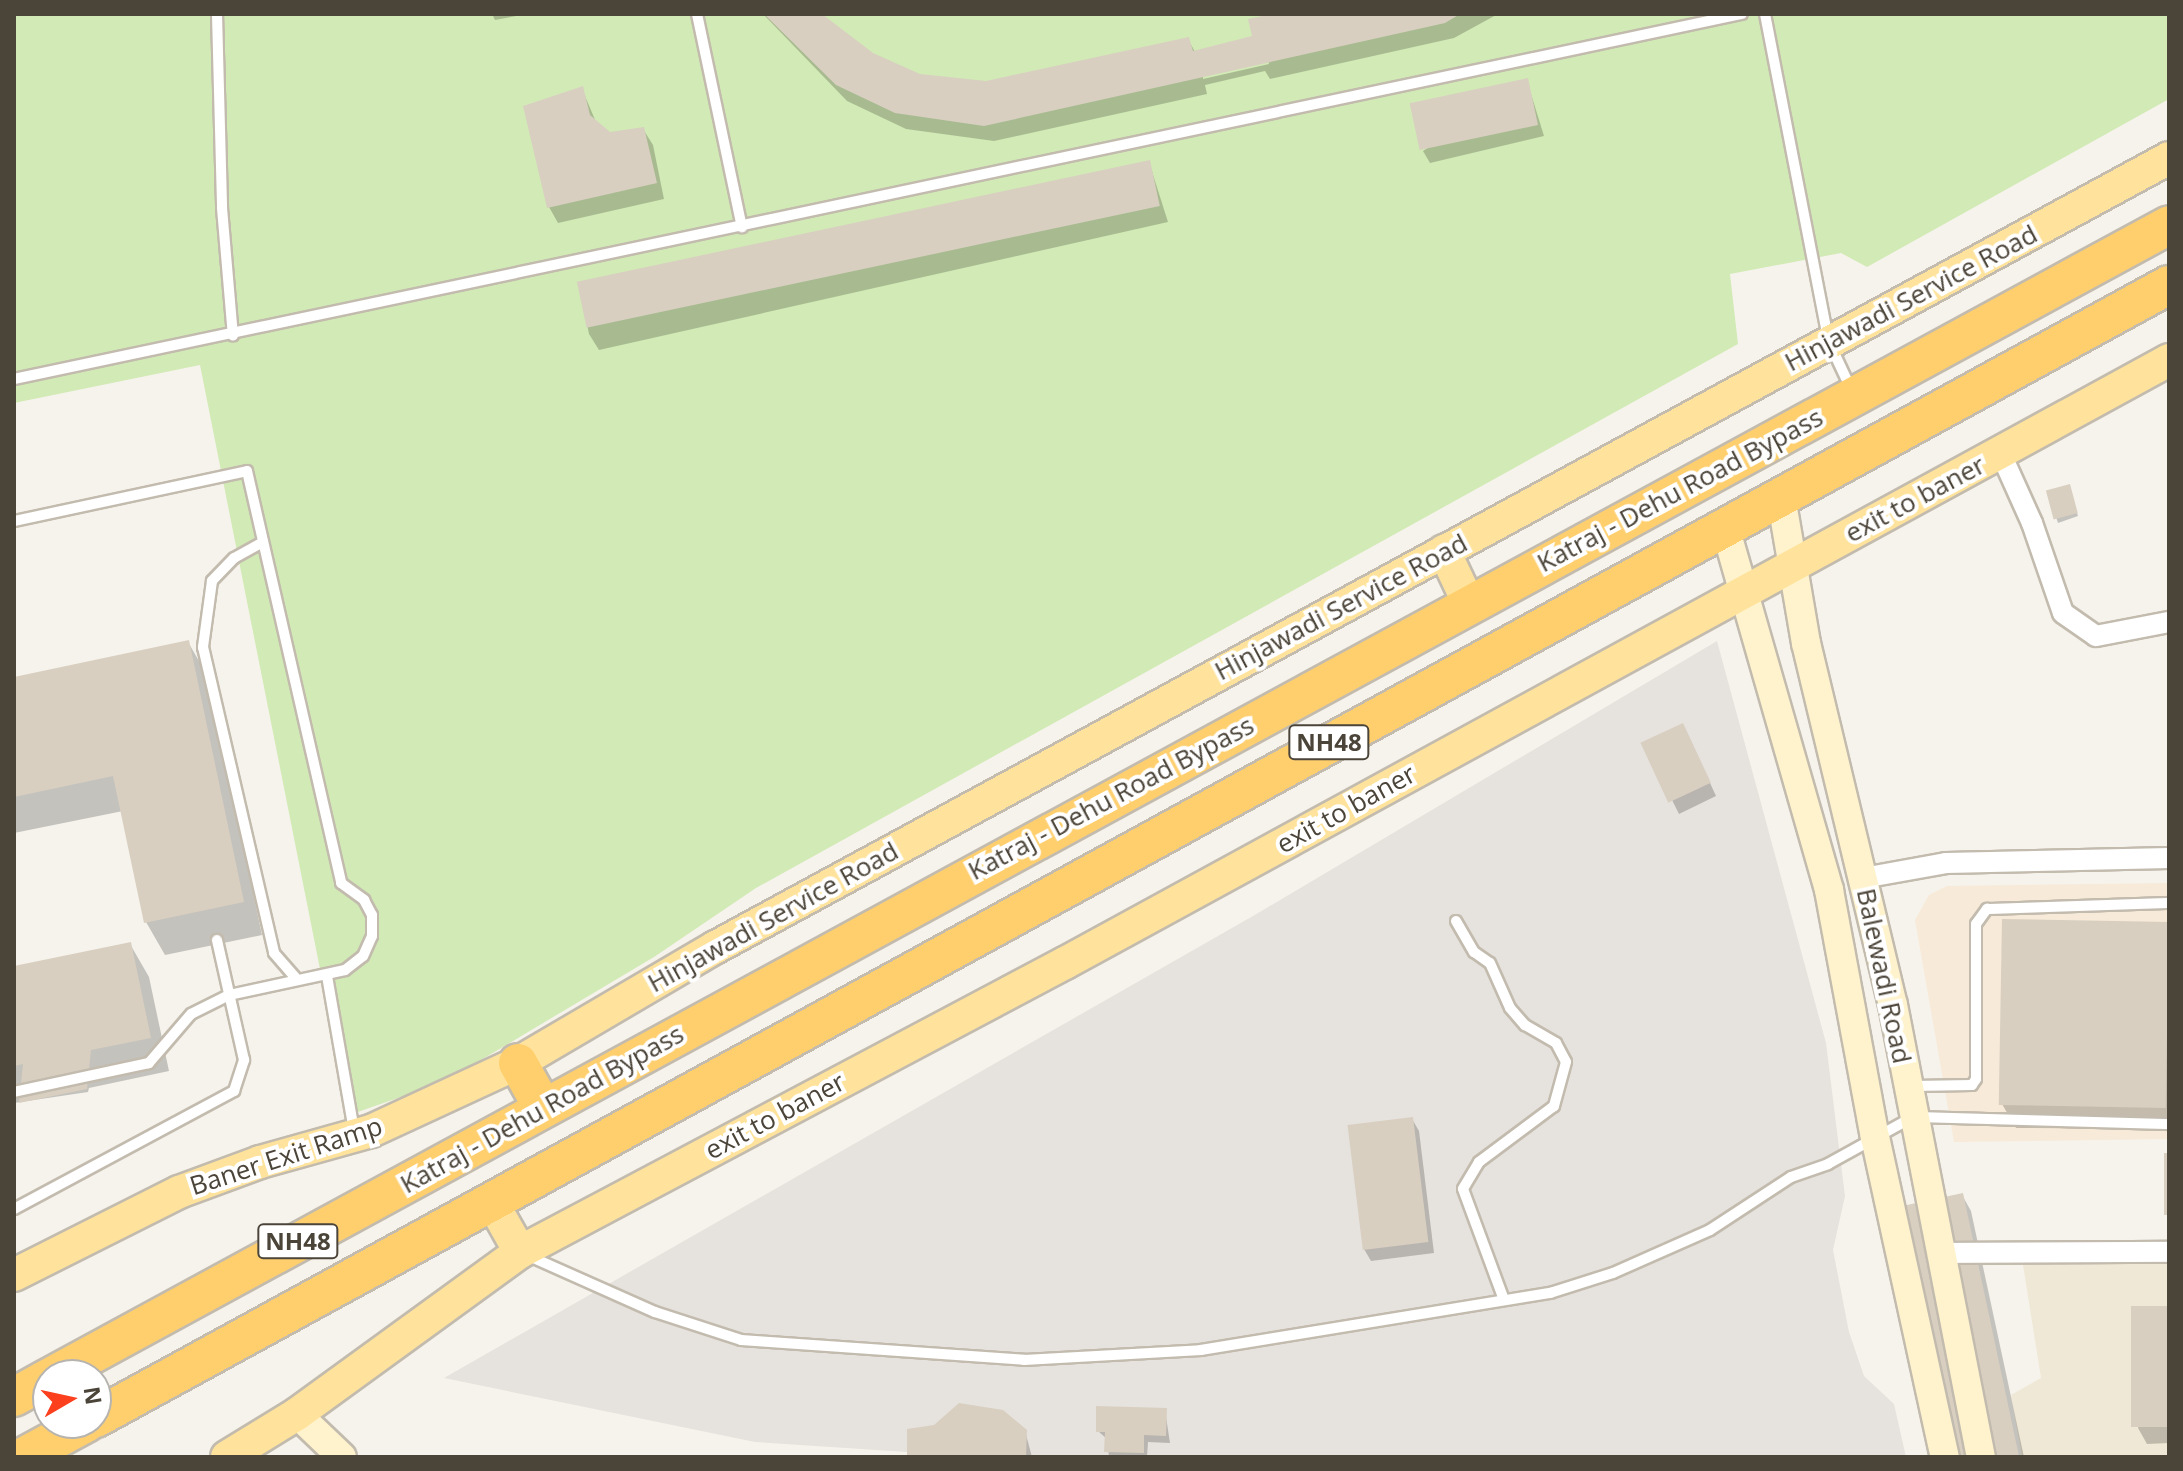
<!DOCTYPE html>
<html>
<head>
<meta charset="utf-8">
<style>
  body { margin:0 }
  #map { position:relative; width:2183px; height:1471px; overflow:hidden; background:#f6f3ec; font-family:"Open Sans",sans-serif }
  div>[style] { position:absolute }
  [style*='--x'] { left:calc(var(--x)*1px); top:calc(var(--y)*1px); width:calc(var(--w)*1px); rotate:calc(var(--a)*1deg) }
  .commercial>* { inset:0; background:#f7ead8 }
  .industrial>* { inset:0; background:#e6e2dd }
  .education>* { inset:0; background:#efe8d6 }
  .green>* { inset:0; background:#d2eab5 }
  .shadow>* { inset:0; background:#0003 }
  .building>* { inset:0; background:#d8cfc1; transform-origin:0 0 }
  .roads { filter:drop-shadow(2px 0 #c2bbae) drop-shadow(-2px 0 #c2bbae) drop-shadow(0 2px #c2bbae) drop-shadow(0 -2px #c2bbae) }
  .lane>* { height:10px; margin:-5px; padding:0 5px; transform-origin:5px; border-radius:5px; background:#fff }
  .street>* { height:20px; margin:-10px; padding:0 10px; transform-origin:10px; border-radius:10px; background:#fff }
  .secondary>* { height:28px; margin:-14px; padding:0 14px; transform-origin:14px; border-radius:14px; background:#fff3cd }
  .primary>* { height:32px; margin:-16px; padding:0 16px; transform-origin:16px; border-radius:16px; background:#ffe39c }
  .highway>* { height:38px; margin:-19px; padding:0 19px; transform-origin:19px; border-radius:19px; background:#ffcf6e }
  span { translate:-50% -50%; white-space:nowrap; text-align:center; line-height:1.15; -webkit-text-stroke:8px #fff; paint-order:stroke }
  .shield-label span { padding:2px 6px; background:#fff; border:2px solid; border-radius:6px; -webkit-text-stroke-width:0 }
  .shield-label { font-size:24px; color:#4b4439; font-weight:700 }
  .street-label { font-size:26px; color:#4b4439 }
  .frame { position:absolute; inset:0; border:16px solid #4b4439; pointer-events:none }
  .north { position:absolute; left:32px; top:1359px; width:80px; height:80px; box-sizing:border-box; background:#fff; border:2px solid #b7b4b0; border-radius:50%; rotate:81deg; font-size:22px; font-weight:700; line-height:32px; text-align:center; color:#4b4439 }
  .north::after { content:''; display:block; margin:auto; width:28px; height:36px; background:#fc3f1d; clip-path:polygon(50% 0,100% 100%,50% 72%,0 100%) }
</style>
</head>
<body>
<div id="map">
  <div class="commercial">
    <i style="clip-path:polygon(2169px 883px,2169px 1139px,1954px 1142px,1915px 920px,1929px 895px,1947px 886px)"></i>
  </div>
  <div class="industrial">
    <i style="clip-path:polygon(1717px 641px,1826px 1043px,1845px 1196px,1833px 1250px,1849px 1332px,1864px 1376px,1894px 1404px,1906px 1457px,983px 1457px,755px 1442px,444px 1378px,1253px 916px)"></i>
  </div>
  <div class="education">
    <i style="clip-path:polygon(2169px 1263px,2169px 1457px,2022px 1457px,2011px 1395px,2041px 1378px,2023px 1265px)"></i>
  </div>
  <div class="green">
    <i style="clip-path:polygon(14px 14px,2169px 14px,2169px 99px,1867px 267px,1841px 253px,1730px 274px,1738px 344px,756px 888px,654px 957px,444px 1082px,349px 1115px,200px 365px,14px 403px)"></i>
  </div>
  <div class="shadow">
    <i style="clip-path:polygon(492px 14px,527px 14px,495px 20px)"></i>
    <i style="clip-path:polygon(evenodd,763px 14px,819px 14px,872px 55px,919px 76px,986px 83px,1188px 39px,1195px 52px,1251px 38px,1281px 14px,1498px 14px,1454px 38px,1270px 79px,1265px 71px,1205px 85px,1207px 94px,994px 141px,906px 129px,847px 101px,763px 14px,1268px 60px,1269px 64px,1203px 79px,1203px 75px,1268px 60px)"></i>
    <i style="clip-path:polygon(1527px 81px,1544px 136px,1430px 163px,1423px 151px)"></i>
    <i style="clip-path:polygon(582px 89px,596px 122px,609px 134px,643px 129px,653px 145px,664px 199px,558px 223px,549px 207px)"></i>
    <i style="clip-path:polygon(1149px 162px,1168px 222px,599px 350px,589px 334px,580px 290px)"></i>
    <i style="clip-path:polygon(2070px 490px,2078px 516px,2058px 523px,2048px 493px)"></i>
    <i style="clip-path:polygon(188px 642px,207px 675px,262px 935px,165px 955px,146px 922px,123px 811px,14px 833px,14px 679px)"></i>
    <i style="clip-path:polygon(1689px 737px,1716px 796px,1679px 814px,1644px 744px)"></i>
    <i style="clip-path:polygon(2169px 923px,2169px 1129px,2016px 1128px,2002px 1104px)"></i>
    <i style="clip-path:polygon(130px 944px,149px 977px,169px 1071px,89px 1088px,88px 1092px,14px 1103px,14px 968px)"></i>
    <i style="clip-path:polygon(1412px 1119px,1419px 1131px,1434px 1253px,1371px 1261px,1364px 1249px)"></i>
    <i style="clip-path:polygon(1962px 1195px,1971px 1211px,2024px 1457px,1940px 1457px)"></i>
    <i style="clip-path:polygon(2169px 1308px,2169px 1443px,2147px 1444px,2138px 1428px)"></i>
    <i style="clip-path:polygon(1165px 1410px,1170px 1443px,1148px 1442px,1147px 1457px,1109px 1457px,1107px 1439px,1098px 1431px)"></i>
    <i style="clip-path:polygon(1025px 1431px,1032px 1457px,910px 1457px)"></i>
  </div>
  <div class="building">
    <i style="clip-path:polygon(764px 14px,822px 14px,873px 53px,920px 74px,986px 81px,1189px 37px,1193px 51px,1252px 36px,1248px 19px,1272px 14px,1460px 14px,1445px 23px,984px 126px,895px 113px,836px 85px)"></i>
    <i style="left:1528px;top:78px;width:48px;height:121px;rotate:78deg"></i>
    <i style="clip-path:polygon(583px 86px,590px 115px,610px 132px,644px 127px,657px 183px,547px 208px,523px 106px)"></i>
    <i style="left:1150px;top:160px;width:47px;height:586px;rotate:78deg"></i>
    <i style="left:2070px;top:484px;width:30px;height:25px;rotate:75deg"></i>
    <i style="clip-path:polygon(189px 640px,244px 902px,144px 923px,113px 776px,14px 797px,14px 677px)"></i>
    <i style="left:1683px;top:723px;width:66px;height:47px;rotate:65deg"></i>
    <i style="left:2002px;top:919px;width:167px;height:186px;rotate:1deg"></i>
    <i style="clip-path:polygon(131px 942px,151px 1038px,91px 1050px,87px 1089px,19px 1103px,23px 1064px,14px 1066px,14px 966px)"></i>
    <i style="left:1413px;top:1117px;width:126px;height:66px;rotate:83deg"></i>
    <i style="left:2164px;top:1153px;width:5px;height:62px"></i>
    <i style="left:1963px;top:1193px;width:270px;height:80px;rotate:78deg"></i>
    <i style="left:2169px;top:1306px;width:121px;height:38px;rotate:90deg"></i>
    <i style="clip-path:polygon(959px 1403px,1003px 1410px,1027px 1430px,1026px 1457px,907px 1457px,907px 1429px,934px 1425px)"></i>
    <i style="clip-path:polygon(1096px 1406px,1167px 1408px,1166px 1436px,1144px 1435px,1144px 1453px,1104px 1452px,1105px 1432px,1096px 1432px)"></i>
  </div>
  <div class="roads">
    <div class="lane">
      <i style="--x:217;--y:14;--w:194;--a:88.5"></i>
      <i style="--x:222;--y:208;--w:128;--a:85.1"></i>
      <i style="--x:697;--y:14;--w:218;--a:78.1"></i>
      <i style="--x:1765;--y:14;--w:334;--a:79"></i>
      <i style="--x:1829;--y:342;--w:52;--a:64.9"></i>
      <i style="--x:14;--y:379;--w:1766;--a:-11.93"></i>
      <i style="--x:14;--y:521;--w:238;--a:-12.1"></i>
      <i style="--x:247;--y:471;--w:423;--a:77.1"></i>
      <i style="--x:341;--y:883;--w:29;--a:36"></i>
      <i style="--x:364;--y:900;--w:17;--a:62"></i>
      <i style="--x:372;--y:915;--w:21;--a:90"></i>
      <i style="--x:372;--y:936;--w:22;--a:114"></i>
      <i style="--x:363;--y:956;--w:23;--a:142"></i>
      <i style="--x:345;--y:970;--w:119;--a:167.8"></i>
      <i style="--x:229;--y:995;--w:42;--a:153.4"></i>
      <i style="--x:191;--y:1014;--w:65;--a:130.6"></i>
      <i style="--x:149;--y:1063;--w:138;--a:167.9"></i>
      <i style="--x:263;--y:542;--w:33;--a:151"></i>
      <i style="--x:234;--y:558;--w:32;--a:134"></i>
      <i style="--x:212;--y:581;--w:67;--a:97.8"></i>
      <i style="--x:203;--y:647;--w:314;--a:76.9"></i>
      <i style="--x:274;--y:953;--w:32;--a:49"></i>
      <i style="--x:1456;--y:921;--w:36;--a:60"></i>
      <i style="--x:1474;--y:952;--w:19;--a:35"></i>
      <i style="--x:1490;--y:963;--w:49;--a:66"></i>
      <i style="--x:1510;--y:1008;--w:23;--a:49"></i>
      <i style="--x:1525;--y:1025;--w:36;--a:30"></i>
      <i style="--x:1556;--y:1043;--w:21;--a:62"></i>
      <i style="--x:1566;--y:1062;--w:46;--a:105.3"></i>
      <i style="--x:1554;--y:1106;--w:94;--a:143.3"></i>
      <i style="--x:1479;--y:1162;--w:31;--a:121"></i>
      <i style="--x:1463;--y:1189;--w:118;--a:69.7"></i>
      <i style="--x:327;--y:976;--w:157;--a:80.1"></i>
      <i style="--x:1913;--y:1086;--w:59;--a:-1"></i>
      <i style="--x:1972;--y:1085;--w:7;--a:-56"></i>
      <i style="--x:1976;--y:1079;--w:155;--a:-90"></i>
      <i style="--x:1976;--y:924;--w:19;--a:-54"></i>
      <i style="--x:1987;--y:909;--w:182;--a:-1.9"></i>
      <i style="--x:14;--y:1209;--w:250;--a:-28.2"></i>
      <i style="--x:234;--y:1091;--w:33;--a:-72"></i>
      <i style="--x:244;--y:1060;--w:123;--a:-102.7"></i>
      <i style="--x:529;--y:1256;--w:138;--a:24"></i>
      <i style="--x:655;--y:1312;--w:90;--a:18"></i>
      <i style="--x:741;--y:1340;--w:284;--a:4"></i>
      <i style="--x:1024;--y:1360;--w:177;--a:-3.2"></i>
      <i style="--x:1201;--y:1350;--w:354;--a:-9.3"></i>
      <i style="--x:1550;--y:1293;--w:66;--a:-17.6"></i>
      <i style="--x:1613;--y:1273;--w:106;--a:-23.9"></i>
      <i style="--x:1710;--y:1230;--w:97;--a:-33.2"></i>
      <i style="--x:1791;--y:1177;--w:39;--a:-19"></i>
      <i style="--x:1828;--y:1164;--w:97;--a:-28.9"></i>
      <i style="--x:1913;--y:1117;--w:256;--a:1.6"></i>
    </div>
    <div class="street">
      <i style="--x:2001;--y:454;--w:76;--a:65.8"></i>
      <i style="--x:2032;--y:523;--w:95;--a:71"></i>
      <i style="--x:2063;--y:613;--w:40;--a:34.9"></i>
      <i style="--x:2096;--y:636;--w:74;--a:-10.9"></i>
      <i style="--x:1863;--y:878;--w:84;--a:-10.2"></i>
      <i style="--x:1946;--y:863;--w:223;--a:-1.3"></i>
      <i style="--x:1941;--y:1253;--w:228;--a:-0.3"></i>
    </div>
    <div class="secondary">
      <i style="--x:1781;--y:497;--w:148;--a:80.3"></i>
      <i style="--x:1806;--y:643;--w:372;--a:76.5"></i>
      <i style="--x:1893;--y:1005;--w:460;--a:79"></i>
      <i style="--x:1725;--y:527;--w:378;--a:74"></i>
      <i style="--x:1829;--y:890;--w:251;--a:79.5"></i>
      <i style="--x:1875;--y:1137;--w:328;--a:77.7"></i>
      <i style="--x:297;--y:1414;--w:62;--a:43.7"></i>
    </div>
    <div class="primary">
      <i style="--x:1444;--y:551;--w:59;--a:64.7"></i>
      <i style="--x:493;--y:1204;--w:55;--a:60.6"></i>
      <i style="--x:14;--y:1275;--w:185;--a:-26.7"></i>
      <i style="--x:179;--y:1192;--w:86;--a:-20.3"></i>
      <i style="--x:260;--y:1162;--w:115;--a:-15.6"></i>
      <i style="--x:371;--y:1131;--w:162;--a:-24.8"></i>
      <i style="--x:518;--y:1063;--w:229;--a:-30.4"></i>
      <i style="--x:716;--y:947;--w:1653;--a:-28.5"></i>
      <i style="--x:227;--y:1457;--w:82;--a:-31.6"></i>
      <i style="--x:297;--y:1414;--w:276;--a:-36"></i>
      <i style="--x:520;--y:1252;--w:617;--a:-27.94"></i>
      <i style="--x:1065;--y:963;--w:1258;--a:-28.64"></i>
    </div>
    <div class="highway">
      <i style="--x:518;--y:1063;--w:51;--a:60.9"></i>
      <i style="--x:54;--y:1375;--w:2407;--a:-28.53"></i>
      <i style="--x:14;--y:1397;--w:39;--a:-29"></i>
      <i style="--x:96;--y:1418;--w:2362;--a:-28.66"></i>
      <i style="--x:23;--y:1457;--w:72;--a:-28.4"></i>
    </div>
  </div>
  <div class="shield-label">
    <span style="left:1329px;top:742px">NH48</span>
    <span style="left:298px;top:1241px">NH48</span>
  </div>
  <div class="street-label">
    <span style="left:1911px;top:298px;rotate:-28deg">Hinjawadi Service Road</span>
    <span style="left:1680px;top:490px;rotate:-28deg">Katraj - Dehu Road Bypass</span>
    <span style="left:1915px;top:499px;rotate:-28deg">exit to baner</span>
    <span style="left:1341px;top:607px;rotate:-28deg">Hinjawadi Service Road</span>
    <span style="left:1111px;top:798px;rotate:-28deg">Katraj - Dehu Road Bypass</span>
    <span style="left:1346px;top:809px;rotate:-29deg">exit to baner</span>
    <span style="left:773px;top:917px;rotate:-29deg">Hinjawadi Service Road</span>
    <span style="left:1884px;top:976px;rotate:78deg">Balewadi Road</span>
    <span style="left:542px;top:1109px;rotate:-29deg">Katraj - Dehu Road Bypass</span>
    <span style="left:775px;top:1116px;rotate:-28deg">exit to baner</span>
    <span style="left:286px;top:1156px;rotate:-18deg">Baner Exit Ramp</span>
  </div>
  <div class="frame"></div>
  <div class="north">N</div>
</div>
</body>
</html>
